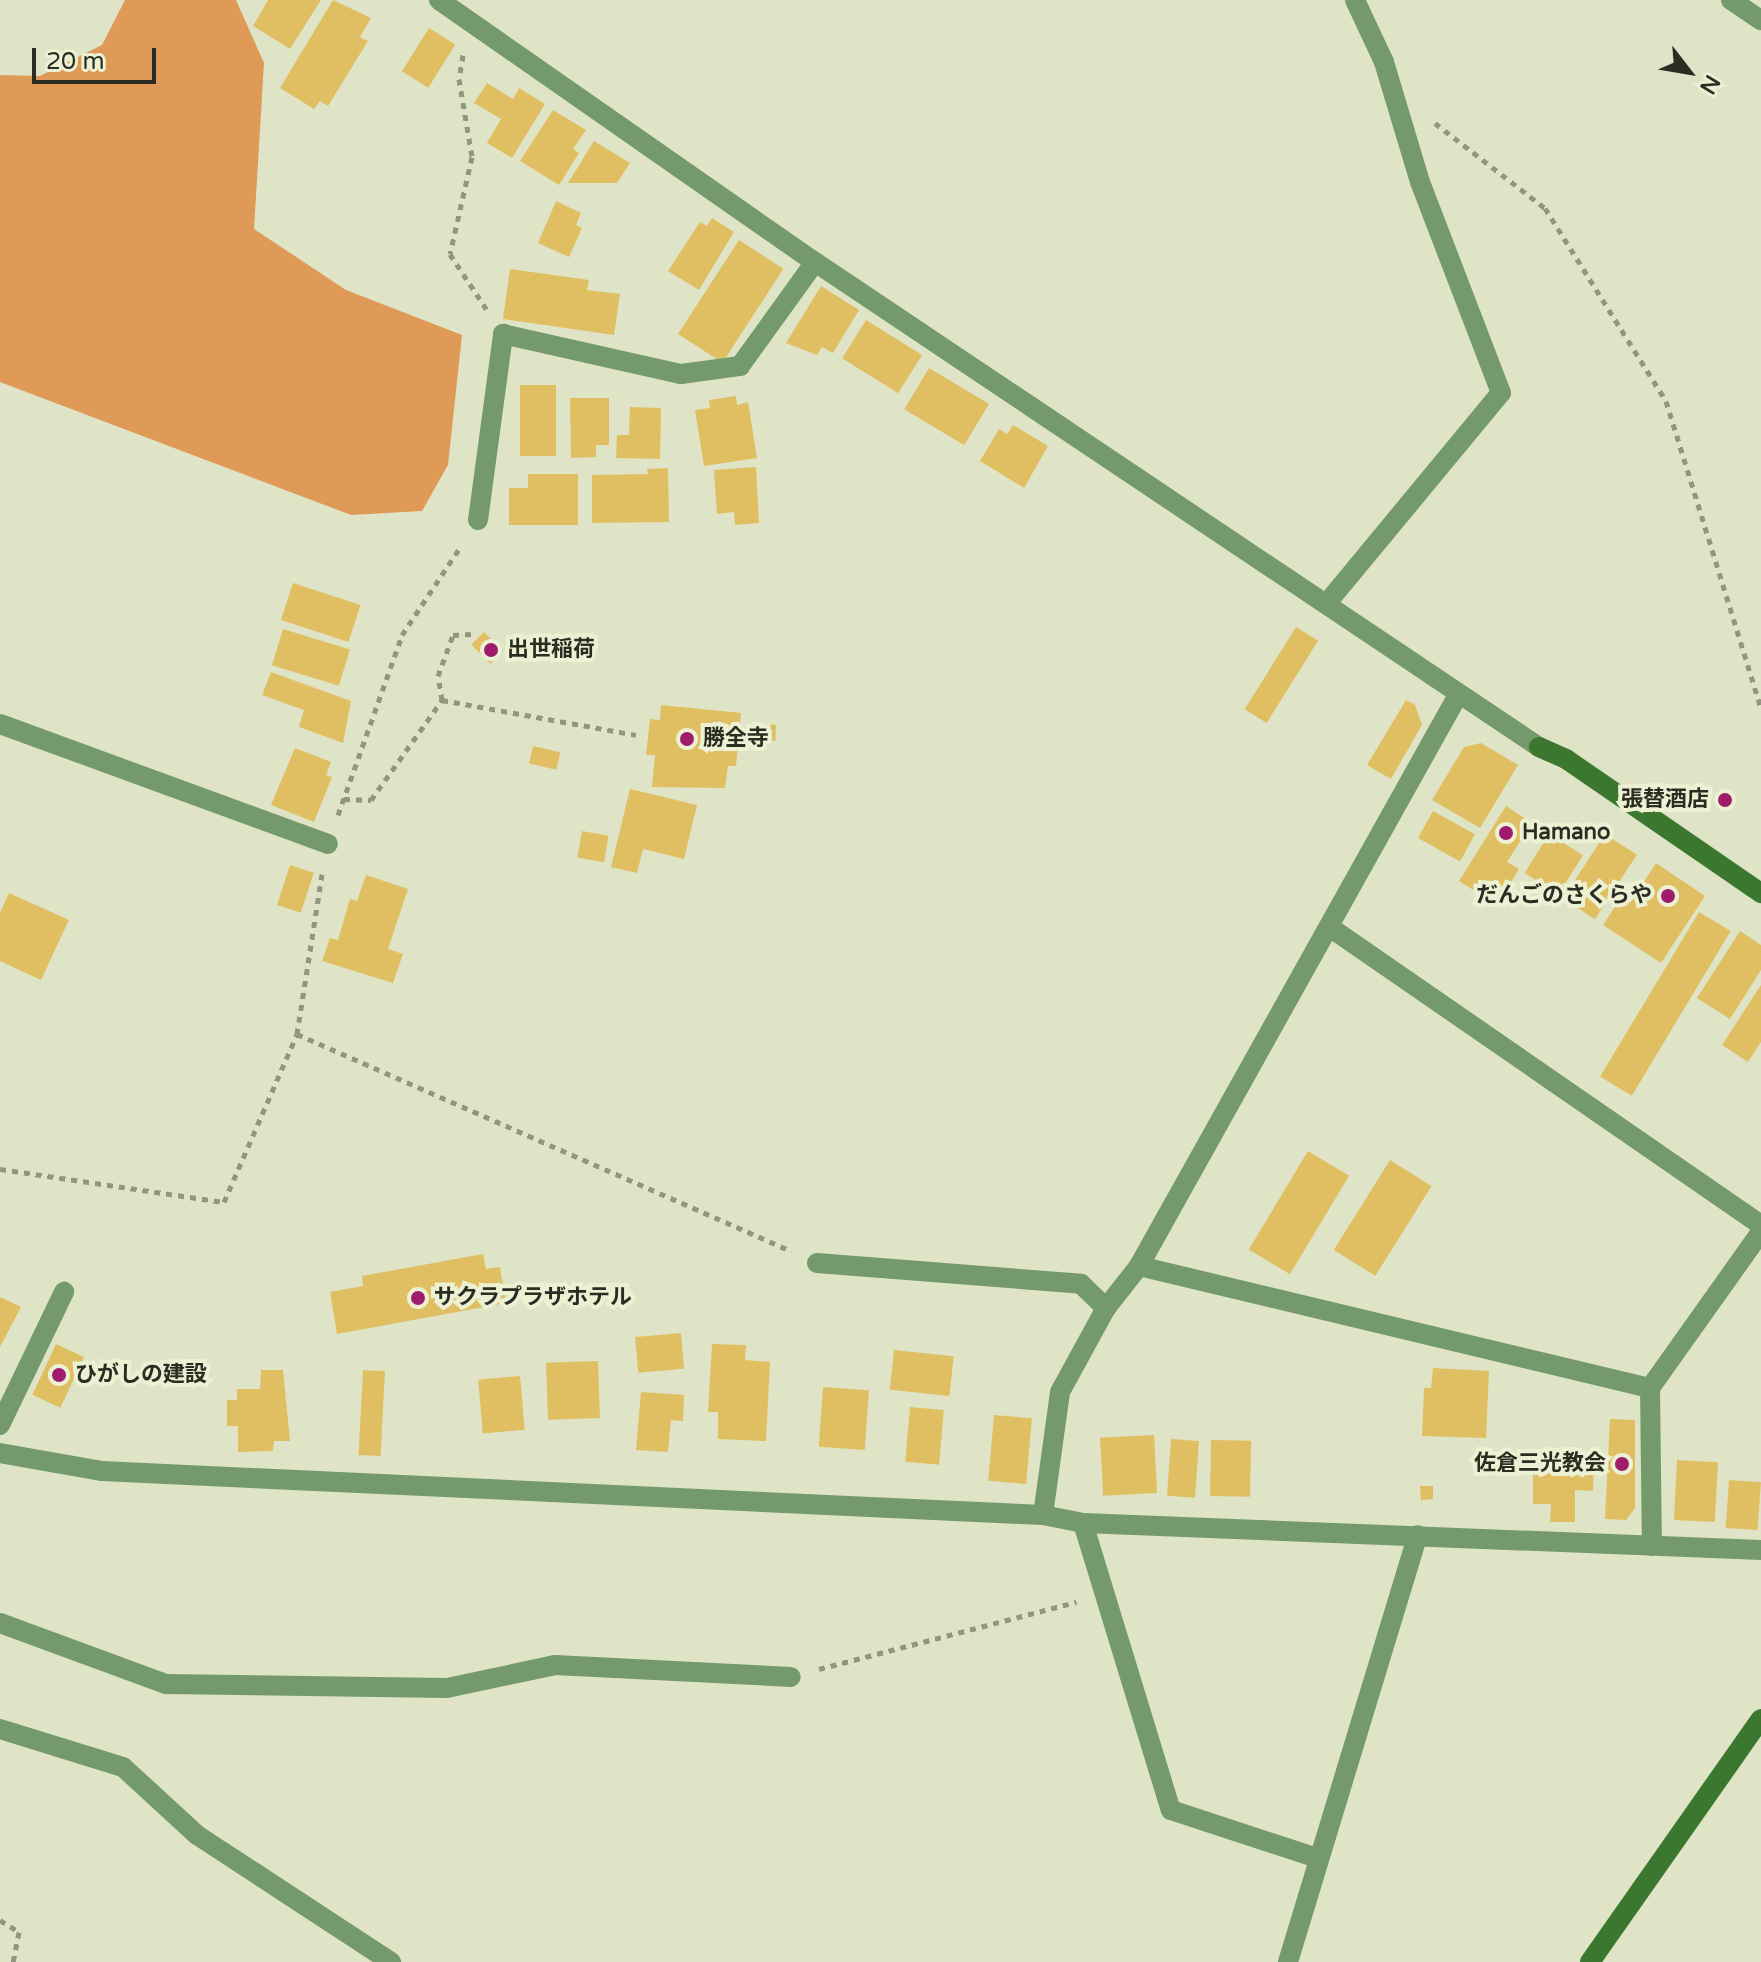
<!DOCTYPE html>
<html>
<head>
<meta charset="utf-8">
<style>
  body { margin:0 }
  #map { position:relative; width:1761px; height:1962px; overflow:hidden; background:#dfe4c7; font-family:"Varela Round","Noto Sans JP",sans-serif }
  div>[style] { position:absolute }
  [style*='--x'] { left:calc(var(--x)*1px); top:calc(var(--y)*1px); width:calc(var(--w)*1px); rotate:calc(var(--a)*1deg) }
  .forest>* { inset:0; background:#de9a56 }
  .building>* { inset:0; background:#e0bf63; transform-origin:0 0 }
  .path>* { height:5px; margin-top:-2.5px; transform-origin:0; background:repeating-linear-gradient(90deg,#929580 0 6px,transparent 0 12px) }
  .street>* { height:20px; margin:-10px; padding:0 10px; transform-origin:10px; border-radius:10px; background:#749a6c }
  .secondary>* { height:20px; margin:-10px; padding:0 10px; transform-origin:10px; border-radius:10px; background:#3c7730 }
  .dots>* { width:22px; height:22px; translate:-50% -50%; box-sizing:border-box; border:4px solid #ecf1d4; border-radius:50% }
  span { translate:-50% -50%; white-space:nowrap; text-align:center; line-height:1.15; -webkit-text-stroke:8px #ecf1d4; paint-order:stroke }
  .poi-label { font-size:22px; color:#2b2d22; font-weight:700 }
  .left { translate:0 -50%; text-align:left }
  .right { translate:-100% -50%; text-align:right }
  .north { position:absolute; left:1649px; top:32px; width:80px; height:80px; -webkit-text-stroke:6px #ecf1d4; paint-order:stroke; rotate:121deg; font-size:22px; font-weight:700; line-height:32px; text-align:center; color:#2b2d22 }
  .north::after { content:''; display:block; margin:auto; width:28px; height:36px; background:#2b2d22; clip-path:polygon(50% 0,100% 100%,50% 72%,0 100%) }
  .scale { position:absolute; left:32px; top:48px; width:124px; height:36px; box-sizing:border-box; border:4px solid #2b2d22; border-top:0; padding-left:10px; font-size:24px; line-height:28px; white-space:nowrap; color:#2b2d22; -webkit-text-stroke:6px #ecf1d4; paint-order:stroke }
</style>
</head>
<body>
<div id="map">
  <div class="forest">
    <i style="clip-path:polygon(125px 0,236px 0,264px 63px,254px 229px,346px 290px,462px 335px,448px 465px,422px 511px,351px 515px,0 382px,0 75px,40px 76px,102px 45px)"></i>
  </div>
  <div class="building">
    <i style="clip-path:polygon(268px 0,321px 0,290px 49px,253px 26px)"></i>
    <i style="clip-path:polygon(333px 0,371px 18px,360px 37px,368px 41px,328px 106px,320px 101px,314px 109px,280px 88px)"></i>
    <i style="left:429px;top:28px;width:31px;height:51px;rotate:32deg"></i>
    <i style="clip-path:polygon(487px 83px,513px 99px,519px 88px,545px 104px,512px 158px,487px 143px,501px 119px,474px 103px)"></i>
    <i style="clip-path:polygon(553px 110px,586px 130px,573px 149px,579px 153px,559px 185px,520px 161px)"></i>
    <i style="clip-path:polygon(594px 141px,630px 163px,617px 183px,568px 183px)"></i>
    <i style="clip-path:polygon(556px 201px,581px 213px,576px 225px,582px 228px,569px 257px,538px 243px)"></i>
    <i style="clip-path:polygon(712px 218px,734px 232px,699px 290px,668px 271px,700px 222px,707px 226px)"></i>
    <i style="left:739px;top:240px;width:53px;height:112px;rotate:33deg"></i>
    <i style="clip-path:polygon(510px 269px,589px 280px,587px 290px,620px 294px,614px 335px,503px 319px)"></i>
    <i style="clip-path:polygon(821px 286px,859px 310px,833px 353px,822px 347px,817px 355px,786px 343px)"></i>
    <i style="left:866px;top:320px;width:66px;height:45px;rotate:32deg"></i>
    <i style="left:929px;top:368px;width:70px;height:48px;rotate:31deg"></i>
    <i style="left:520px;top:385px;width:36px;height:71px"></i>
    <i style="clip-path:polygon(736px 396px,737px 405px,748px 402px,757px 458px,704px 466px,695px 410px,710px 408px,709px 400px)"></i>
    <i style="clip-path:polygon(570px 398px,609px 398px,609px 445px,596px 445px,596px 457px,571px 458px)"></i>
    <i style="clip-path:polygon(630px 407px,661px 408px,660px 459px,616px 458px,617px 435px,629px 435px)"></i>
    <i style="clip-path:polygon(1013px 425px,1048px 446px,1024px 488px,980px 461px,999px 429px,1007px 434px)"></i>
    <i style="clip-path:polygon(756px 467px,759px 523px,735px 525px,734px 512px,717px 514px,714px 470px)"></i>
    <i style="clip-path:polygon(668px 468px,669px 522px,592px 523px,592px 475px,648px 474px,647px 469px)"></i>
    <i style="clip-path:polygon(528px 474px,578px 474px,578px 525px,509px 525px,509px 488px,528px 488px)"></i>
    <i style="left:293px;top:583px;width:71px;height:39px;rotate:18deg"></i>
    <i style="left:1296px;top:627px;width:26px;height:97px;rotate:32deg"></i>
    <i style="left:283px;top:629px;width:70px;height:38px;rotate:17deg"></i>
    <i style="left:484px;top:632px;width:27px;height:18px;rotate:45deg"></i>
    <i style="clip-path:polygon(271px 672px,351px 701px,343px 743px,299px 727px,304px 710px,262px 695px)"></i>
    <i style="clip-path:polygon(1406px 700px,1415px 705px,1422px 725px,1391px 779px,1367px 765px)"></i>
    <i style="clip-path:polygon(661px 705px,741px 713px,736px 766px,728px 766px,725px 788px,652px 787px,655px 755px,646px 755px,650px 719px,660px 720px)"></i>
    <i style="left:753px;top:724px;width:23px;height:16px;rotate:2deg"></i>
    <i style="clip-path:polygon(1481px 743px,1518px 765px,1480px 828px,1432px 800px,1464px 747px)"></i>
    <i style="left:533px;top:746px;width:28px;height:18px;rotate:13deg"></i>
    <i style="clip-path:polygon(295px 748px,331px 762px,326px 775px,332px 777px,314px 822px,271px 805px)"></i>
    <i style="clip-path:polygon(630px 789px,697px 805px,684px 859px,643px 849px,637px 873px,611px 867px)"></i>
    <i style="clip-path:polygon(1506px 806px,1532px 823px,1507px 862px,1519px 869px,1497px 905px,1459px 881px)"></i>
    <i style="left:1433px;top:811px;width:48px;height:31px;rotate:29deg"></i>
    <i style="left:582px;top:831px;width:27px;height:27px;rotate:10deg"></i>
    <i style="left:1549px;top:834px;width:40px;height:46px;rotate:32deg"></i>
    <i style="left:1605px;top:834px;width:38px;height:77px;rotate:33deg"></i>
    <i style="clip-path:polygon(1656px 863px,1705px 896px,1661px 963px,1603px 925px,1622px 896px,1631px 902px)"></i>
    <i style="left:290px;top:865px;width:25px;height:42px;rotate:18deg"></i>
    <i style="clip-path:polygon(366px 875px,408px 889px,388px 949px,403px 954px,393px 983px,322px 961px,330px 938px,338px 940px,350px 899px,357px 901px)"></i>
    <i style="clip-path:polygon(9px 893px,69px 920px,41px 980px,0 961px,0 913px)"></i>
    <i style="left:1699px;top:912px;width:37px;height:192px;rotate:31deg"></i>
    <i style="clip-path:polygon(1740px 931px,1761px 945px,1761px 970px,1730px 1019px,1697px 998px)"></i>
    <i style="clip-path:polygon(1761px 985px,1761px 1042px,1748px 1062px,1722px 1045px)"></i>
    <i style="left:1308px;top:1151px;width:48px;height:115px;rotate:31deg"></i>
    <i style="left:1390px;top:1160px;width:49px;height:106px;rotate:32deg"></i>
    <i style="clip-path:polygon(483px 1254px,486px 1269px,500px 1267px,506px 1303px,337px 1334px,330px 1292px,363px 1286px,362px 1276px)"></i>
    <i style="clip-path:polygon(0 1297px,21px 1307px,0 1347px)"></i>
    <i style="left:681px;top:1333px;width:36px;height:46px;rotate:85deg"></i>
    <i style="left:56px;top:1344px;width:31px;height:56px;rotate:25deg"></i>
    <i style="clip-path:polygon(712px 1344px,746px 1345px,745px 1360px,770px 1362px,766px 1441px,718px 1439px,718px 1412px,708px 1412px)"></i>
    <i style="left:894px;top:1350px;width:60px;height:40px;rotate:6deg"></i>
    <i style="left:598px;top:1361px;width:57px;height:52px;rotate:88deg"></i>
    <i style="clip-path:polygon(1433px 1368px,1489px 1371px,1486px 1438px,1422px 1436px,1424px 1388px,1431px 1388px)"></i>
    <i style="clip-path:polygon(261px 1370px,283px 1370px,290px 1441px,274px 1441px,273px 1451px,238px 1452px,238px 1426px,227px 1426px,227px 1400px,237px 1400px,237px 1389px,260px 1389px)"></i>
    <i style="left:363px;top:1370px;width:22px;height:85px;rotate:3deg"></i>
    <i style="left:520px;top:1376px;width:54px;height:42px;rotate:85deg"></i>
    <i style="left:823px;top:1387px;width:46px;height:60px;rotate:4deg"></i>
    <i style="clip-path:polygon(641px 1392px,684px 1395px,683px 1421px,671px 1420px,668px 1452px,636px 1450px)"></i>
    <i style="left:910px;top:1407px;width:34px;height:55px;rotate:5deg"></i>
    <i style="left:994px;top:1415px;width:38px;height:66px;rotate:5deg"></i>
    <i style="clip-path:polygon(1610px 1419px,1635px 1420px,1635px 1508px,1626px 1520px,1605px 1519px)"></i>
    <i style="left:1154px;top:1435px;width:58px;height:54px;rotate:87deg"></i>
    <i style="left:1171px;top:1439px;width:28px;height:57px;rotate:4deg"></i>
    <i style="left:1211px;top:1440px;width:40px;height:56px;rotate:1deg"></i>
    <i style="left:1677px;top:1460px;width:41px;height:60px;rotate:3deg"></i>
    <i style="clip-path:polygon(1533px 1463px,1594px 1463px,1593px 1491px,1575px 1490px,1575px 1522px,1550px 1522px,1551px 1504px,1533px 1504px)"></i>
    <i style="left:1729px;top:1480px;width:32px;height:48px;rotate:4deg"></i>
    <i style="clip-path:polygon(1420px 1486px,1433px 1486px,1433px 1499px,1421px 1500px)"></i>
  </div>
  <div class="path">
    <i style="--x:463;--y:55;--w:24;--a:99"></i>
    <i style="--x:459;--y:79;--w:79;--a:80.5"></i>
    <i style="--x:472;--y:157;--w:99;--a:102.8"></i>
    <i style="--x:450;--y:254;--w:67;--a:56.5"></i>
    <i style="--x:1435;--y:123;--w:139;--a:37.7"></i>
    <i style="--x:1545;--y:208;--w:228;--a:57.9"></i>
    <i style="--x:1666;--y:401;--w:321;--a:72.8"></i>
    <i style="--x:442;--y:700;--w:24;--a:-99"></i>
    <i style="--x:438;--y:676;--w:44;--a:-69.9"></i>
    <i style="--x:453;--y:635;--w:18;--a:-3"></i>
    <i style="--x:344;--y:799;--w:27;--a:2"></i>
    <i style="--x:371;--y:800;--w:123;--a:-54.6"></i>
    <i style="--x:442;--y:700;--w:197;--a:10.2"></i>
    <i style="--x:338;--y:815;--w:191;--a:-70.4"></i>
    <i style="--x:402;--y:635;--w:107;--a:-56.5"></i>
    <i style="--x:297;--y:1034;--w:540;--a:23.71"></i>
    <i style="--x:0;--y:1169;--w:226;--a:8.4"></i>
    <i style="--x:224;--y:1202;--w:183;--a:-66.5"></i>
    <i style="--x:297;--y:1034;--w:162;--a:-81.1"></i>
    <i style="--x:819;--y:1669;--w:266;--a:-14.6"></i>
    <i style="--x:0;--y:1920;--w:22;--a:32"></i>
    <i style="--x:19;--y:1932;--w:31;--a:101"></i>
  </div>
  <div class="street">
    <i style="--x:439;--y:0;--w:458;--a:34.9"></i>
    <i style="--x:815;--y:262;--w:871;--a:33.82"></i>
    <i style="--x:1731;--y:0;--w:36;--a:34"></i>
    <i style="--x:478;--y:520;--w:188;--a:-82.3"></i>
    <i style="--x:503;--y:334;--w:182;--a:12.7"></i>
    <i style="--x:681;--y:374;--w:60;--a:-7.7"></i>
    <i style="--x:740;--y:366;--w:128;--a:-54.2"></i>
    <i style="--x:1327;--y:603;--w:273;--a:-50.4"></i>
    <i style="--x:1501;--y:393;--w:226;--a:-111"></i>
    <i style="--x:1420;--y:182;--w:125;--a:-106.7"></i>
    <i style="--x:1384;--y:62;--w:68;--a:-115.1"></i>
    <i style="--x:0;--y:724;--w:349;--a:20.1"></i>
    <i style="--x:1331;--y:928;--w:523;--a:34.63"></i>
    <i style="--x:817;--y:1263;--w:265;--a:4.5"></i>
    <i style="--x:1081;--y:1284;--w:35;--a:44"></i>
    <i style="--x:1139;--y:1266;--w:525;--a:13.43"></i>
    <i style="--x:1650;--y:1388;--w:191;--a:-54.6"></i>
    <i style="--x:1650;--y:1388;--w:158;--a:89.3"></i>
    <i style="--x:0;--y:1425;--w:148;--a:-64.3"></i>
    <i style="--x:0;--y:1453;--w:104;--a:10"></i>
    <i style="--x:102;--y:1471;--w:942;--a:2.68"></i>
    <i style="--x:1043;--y:1515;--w:41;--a:11.3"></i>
    <i style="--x:1083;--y:1523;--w:679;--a:2.28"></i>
    <i style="--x:1043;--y:1515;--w:124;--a:-82.1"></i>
    <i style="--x:1060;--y:1392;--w:96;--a:-61.3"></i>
    <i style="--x:1106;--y:1308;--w:53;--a:-51.8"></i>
    <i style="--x:1139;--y:1266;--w:654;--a:-60.81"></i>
    <i style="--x:1083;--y:1523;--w:300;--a:73"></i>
    <i style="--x:1171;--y:1810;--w:154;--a:18.2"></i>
    <i style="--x:0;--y:1623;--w:177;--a:20.2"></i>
    <i style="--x:166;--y:1684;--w:281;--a:0.8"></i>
    <i style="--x:447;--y:1688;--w:110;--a:-12"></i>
    <i style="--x:555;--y:1665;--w:236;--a:2.9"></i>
    <i style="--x:0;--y:1729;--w:129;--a:17.2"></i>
    <i style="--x:123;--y:1767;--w:100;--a:42.6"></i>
    <i style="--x:197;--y:1835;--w:232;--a:33.2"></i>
    <i style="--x:1288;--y:1962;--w:446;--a:-73.1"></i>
  </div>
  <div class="secondary">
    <i style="--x:1539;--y:747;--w:30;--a:24"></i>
    <i style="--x:1566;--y:759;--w:237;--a:34.5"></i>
    <i style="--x:1590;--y:1962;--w:297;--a:-54.9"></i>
  </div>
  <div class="dots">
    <i style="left:491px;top:650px;background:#9f1c6d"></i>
    <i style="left:687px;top:739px;background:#9f1c6d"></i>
    <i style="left:1725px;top:800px;background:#9f1c6d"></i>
    <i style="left:1506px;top:833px;background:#9f1c6d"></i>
    <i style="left:1668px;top:896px;background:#9f1c6d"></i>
    <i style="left:418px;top:1298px;background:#9f1c6d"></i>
    <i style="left:59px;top:1375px;background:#9f1c6d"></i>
    <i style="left:1622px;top:1464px;background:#9f1c6d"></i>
  </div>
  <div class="poi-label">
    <span class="left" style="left:507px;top:650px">出世稲荷</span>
    <span class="left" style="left:703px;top:739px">勝全寺</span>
    <span class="right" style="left:1709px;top:800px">張替酒店</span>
    <span class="left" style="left:1522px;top:833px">Hamano</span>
    <span class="right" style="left:1652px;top:896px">だんごのさくらや</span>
    <span class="left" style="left:434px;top:1298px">サクラプラザホテル</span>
    <span class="left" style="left:75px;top:1375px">ひがしの建設</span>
    <span class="right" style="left:1606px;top:1464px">佐倉三光教会</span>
  </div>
  <div class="north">N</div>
  <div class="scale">20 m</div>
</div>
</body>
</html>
